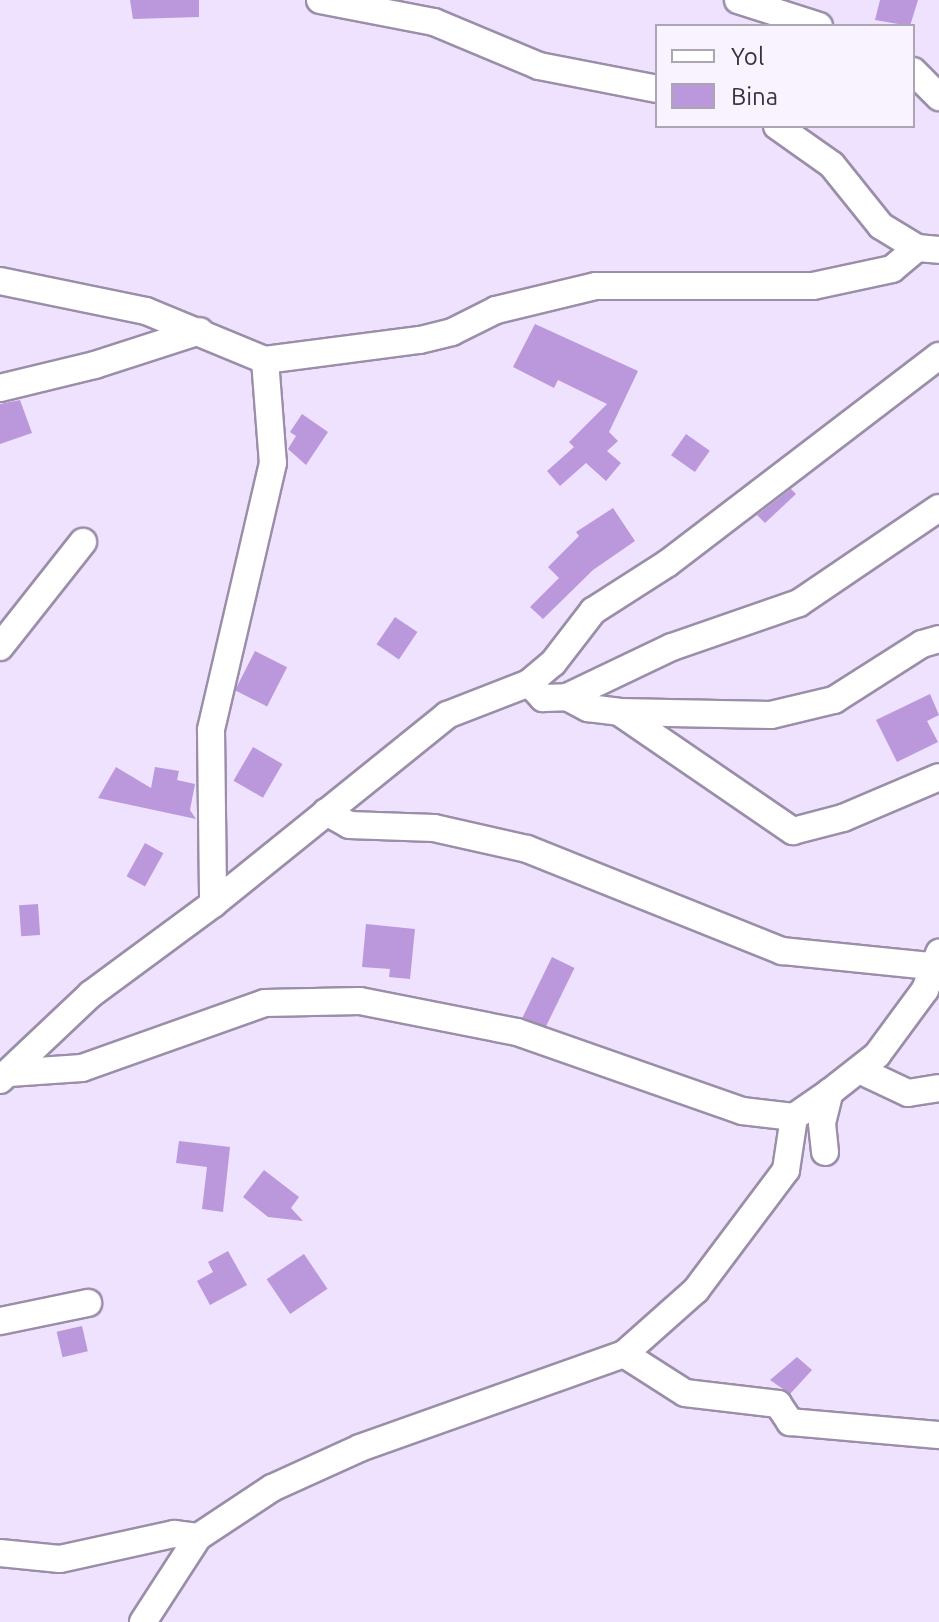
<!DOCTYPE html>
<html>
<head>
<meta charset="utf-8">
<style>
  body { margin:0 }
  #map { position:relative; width:939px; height:1622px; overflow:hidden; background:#efe2fe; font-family:Ubuntu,sans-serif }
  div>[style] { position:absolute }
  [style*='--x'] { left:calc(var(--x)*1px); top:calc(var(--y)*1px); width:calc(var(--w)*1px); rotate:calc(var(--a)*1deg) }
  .building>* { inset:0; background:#bb98dc; transform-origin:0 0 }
  .roads { filter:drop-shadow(2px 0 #9b8ea8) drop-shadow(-2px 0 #9b8ea8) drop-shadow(0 2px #9b8ea8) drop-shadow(0 -2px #9b8ea8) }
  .street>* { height:26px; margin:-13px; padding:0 13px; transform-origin:13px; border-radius:13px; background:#fff }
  span { translate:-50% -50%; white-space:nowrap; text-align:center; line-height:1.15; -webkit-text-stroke:8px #f8f3fe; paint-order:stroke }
  .legend { position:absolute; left:655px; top:24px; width:260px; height:104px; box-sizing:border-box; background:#f8f3fe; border:2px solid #aba6b1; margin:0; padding:10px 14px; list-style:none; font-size:24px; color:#38323d }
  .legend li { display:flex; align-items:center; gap:16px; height:40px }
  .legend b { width:40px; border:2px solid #aba6b1 }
</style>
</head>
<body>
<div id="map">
  <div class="building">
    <i style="clip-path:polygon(130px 0,199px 0,199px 17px,133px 19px)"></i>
    <i style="clip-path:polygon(880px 0,918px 0,910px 26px,875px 20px)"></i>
    <i style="clip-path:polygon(535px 324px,638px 371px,609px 432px,618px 441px,607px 451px,621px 463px,606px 481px,586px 463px,560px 486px,547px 471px,574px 447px,569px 442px,607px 404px,558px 380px,554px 388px,513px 367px)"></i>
    <i style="clip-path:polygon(20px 400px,32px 433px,0 444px,0 404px)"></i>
    <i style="clip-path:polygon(302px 414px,328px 432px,306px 465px,288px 449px,296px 436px,290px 432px)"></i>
    <i style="left:686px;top:434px;width:29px;height:26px;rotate:35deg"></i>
    <i style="clip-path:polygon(791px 489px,796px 494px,765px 523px,757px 515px)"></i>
    <i style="clip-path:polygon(613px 508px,635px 541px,593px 570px,543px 619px,530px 607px,559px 578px,548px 567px,579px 536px,576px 532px)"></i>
    <i style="left:395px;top:617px;width:27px;height:33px;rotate:34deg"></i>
    <i style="left:255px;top:651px;width:36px;height:44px;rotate:27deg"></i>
    <i style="clip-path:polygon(930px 694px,939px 715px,927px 721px,938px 742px,897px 762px,876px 720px)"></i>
    <i style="left:253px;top:747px;width:34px;height:39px;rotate:30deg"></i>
    <i style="clip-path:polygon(116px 767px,151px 788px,155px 767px,179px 771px,177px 780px,195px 784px,190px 810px,196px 819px,98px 798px)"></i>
    <i style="left:145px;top:843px;width:21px;height:38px;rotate:29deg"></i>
    <i style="left:38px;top:904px;width:31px;height:19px;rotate:86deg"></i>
    <i style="clip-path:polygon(366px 924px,415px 929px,410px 979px,389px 977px,390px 969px,362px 967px)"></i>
    <i style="left:552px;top:957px;width:25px;height:67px;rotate:26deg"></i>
    <i style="clip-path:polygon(179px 1141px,230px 1147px,223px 1212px,202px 1209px,207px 1167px,176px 1163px)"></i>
    <i style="clip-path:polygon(264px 1170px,299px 1197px,291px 1208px,303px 1221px,268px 1217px,243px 1197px)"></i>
    <i style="clip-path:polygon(228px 1251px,247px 1285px,210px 1305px,197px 1281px,213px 1272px,208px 1262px)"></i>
    <i style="left:304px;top:1254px;width:42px;height:45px;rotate:56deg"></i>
    <i style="left:82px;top:1326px;width:26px;height:26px;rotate:77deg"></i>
    <i style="clip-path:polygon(797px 1357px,812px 1370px,790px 1394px,770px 1380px)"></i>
  </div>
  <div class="roads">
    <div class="street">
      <i style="--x:320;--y:0;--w:116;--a:10.9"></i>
      <i style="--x:434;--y:22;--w:114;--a:22.7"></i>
      <i style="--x:539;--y:66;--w:120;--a:11"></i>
      <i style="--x:738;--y:0;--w:85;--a:17.8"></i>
      <i style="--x:913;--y:71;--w:37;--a:45"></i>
      <i style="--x:777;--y:126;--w:67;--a:35.3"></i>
      <i style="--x:832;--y:165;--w:78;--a:51.2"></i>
      <i style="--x:881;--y:226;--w:42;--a:31.4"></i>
      <i style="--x:917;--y:248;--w:22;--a:5"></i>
      <i style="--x:0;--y:281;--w:149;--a:11.6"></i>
      <i style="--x:146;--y:311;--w:129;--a:22.4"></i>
      <i style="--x:265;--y:360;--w:103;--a:85.6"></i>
      <i style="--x:273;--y:463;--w:274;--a:103.1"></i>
      <i style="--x:211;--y:730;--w:174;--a:89.3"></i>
      <i style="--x:265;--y:360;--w:156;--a:-7.4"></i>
      <i style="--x:420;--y:340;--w:33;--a:-14"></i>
      <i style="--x:452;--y:332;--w:49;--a:-26.6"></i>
      <i style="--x:496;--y:310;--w:103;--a:-13.5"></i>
      <i style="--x:596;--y:286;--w:217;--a:0"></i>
      <i style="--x:813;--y:286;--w:81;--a:-12.1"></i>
      <i style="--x:892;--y:269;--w:33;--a:-40"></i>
      <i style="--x:0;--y:388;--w:98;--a:-13.6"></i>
      <i style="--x:95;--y:365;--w:110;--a:-17.9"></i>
      <i style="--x:0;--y:647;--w:134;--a:-51.7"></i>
      <i style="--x:529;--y:683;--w:31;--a:-40"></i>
      <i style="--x:553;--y:663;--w:66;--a:-52.4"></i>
      <i style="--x:593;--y:611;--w:89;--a:-32.6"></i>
      <i style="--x:668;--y:563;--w:341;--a:-37.4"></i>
      <i style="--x:567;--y:697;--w:24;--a:28"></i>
      <i style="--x:588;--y:708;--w:31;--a:7"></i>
      <i style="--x:619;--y:712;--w:152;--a:1.1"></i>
      <i style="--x:771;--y:715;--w:65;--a:-13.4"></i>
      <i style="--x:834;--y:700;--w:104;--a:-32.5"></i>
      <i style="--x:922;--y:644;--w:18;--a:-16"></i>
      <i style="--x:619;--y:712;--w:211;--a:34.4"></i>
      <i style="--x:793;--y:831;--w:52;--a:-14.6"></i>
      <i style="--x:843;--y:818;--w:104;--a:-23.1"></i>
      <i style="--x:326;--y:812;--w:26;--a:29"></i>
      <i style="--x:349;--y:825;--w:85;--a:2"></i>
      <i style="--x:434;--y:828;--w:95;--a:12.7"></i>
      <i style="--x:527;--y:849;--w:275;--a:21.8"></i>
      <i style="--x:782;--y:951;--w:158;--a:5.8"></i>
      <i style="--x:859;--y:1070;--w:54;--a:25.1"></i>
      <i style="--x:908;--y:1093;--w:31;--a:-9"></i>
      <i style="--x:9;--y:1073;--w:73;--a:-3.9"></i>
      <i style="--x:82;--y:1068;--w:194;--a:-19.6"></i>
      <i style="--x:265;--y:1003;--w:95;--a:-1.2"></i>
      <i style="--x:360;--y:1001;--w:160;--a:11.2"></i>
      <i style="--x:517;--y:1032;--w:238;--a:19.3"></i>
      <i style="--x:742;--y:1111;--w:52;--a:6.6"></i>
      <i style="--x:794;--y:1117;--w:44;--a:-34.8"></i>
      <i style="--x:0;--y:1080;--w:125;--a:-43.4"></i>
      <i style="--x:91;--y:994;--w:152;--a:-36.4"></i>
      <i style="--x:213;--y:904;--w:301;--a:-38.9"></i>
      <i style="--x:447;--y:715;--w:88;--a:-21.3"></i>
      <i style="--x:529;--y:683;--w:21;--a:47"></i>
      <i style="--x:543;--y:698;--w:24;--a:-2"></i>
      <i style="--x:567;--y:697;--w:116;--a:-25.5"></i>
      <i style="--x:672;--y:647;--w:134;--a:-19.1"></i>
      <i style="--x:799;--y:603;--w:169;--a:-34.2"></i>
      <i style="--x:825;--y:1152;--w:29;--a:-96"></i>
      <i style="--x:822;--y:1123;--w:32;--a:-76"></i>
      <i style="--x:830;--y:1092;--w:60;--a:-38.2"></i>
      <i style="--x:877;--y:1055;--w:81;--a:-53.6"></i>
      <i style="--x:925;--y:990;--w:40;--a:-69"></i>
      <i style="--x:0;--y:1321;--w:90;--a:-11.6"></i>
      <i style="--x:624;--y:1354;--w:72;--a:32.6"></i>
      <i style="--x:685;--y:1393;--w:94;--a:6.7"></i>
      <i style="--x:778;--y:1404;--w:22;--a:56"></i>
      <i style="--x:790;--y:1422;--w:150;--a:5"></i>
      <i style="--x:0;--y:1553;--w:60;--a:5.7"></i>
      <i style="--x:60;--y:1559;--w:117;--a:-12.4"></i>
      <i style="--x:174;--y:1534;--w:24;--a:7"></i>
      <i style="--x:143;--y:1622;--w:101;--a:-57.1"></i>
      <i style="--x:198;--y:1537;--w:89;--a:-33.5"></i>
      <i style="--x:272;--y:1488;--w:97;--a:-24.4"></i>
      <i style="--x:360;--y:1448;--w:280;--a:-19.6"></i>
      <i style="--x:624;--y:1354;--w:96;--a:-41.6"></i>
      <i style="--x:696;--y:1290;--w:150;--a:-53.1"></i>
      <i style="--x:786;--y:1170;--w:54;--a:-81.4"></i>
    </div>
  </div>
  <ul class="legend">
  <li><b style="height:10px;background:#fff"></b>Yol</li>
  <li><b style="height:22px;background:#bb98dc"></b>Bina</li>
  </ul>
</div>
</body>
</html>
